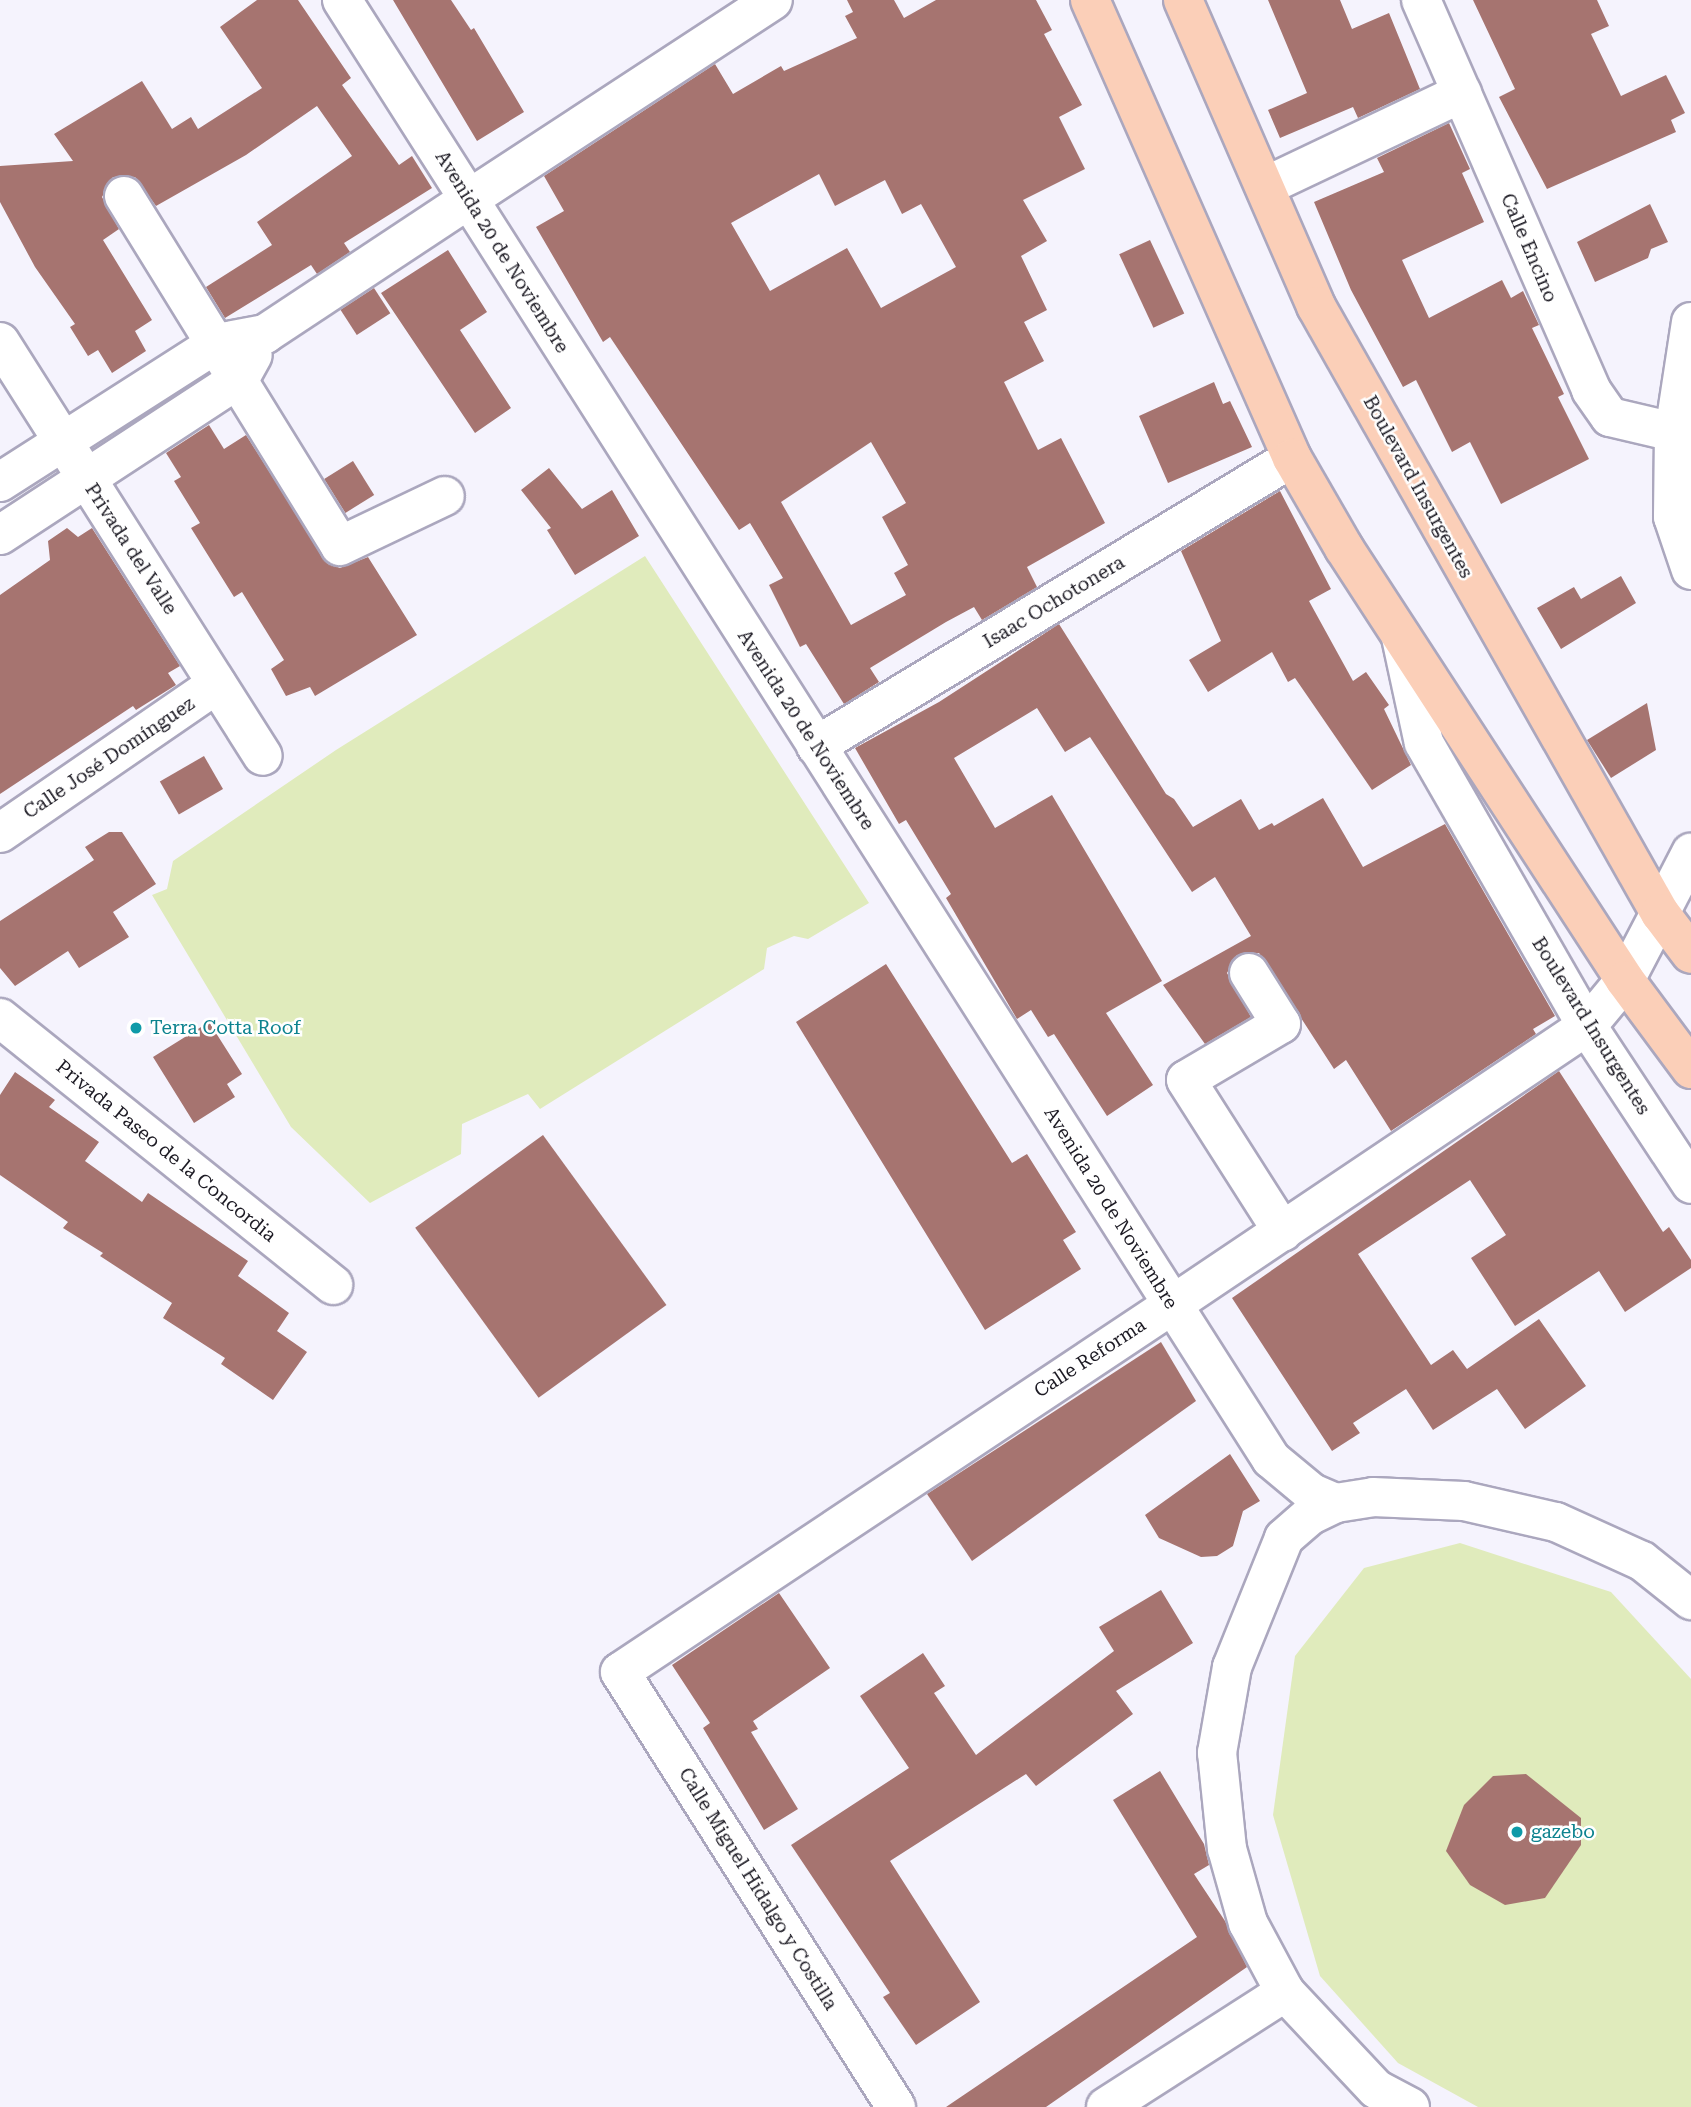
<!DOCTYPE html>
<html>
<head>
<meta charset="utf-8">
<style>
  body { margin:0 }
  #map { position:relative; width:1691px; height:2107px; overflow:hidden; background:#f5f3fd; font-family:"Roboto Serif",serif }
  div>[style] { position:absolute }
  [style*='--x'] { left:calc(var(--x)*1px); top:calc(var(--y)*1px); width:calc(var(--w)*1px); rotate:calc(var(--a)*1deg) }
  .green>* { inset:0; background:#e0ebbc }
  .building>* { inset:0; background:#a67470; transform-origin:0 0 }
  .roads { filter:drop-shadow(2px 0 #aba7be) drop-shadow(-2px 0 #aba7be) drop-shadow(0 2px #aba7be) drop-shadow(0 -2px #aba7be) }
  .street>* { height:38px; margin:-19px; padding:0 19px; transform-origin:19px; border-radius:19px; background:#fff }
  .secondary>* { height:38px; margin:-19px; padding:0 19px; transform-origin:19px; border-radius:19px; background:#fff }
  .primary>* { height:38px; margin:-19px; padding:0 19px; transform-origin:19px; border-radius:19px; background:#fbcfb8 }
  .dots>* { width:19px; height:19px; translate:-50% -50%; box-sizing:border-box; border:4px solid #fff; border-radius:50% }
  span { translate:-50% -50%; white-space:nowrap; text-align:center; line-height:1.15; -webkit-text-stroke:5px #fff; paint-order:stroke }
  .street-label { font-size:19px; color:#1c1a23 }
  .culture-label { font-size:19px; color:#0d838f }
  .left { translate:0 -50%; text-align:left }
</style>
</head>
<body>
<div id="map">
  <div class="green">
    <i style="clip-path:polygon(645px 556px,869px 903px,808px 939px,794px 936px,767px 948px,764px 969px,540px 1109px,528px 1094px,462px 1124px,461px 1154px,370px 1203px,291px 1127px,152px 895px,167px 889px,173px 861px,336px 750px)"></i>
    <i style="clip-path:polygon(1460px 1543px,1611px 1592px,1691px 1679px,1691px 2107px,1478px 2107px,1398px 2063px,1320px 1976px,1273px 1815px,1295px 1656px,1364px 1568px)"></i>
  </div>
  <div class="building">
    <i style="clip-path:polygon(257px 0,298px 0,351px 78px,342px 85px,399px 165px,412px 156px,432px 188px,344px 243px,350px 252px,317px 274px,311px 265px,225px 318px,206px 287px,272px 245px,257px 222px,352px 156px,317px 106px,246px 155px,156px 206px,135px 177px,113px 177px,102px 197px,119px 229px,103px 240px,152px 320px,135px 331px,146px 351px,112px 373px,98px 350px,88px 356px,70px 327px,75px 324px,35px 267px,0 202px,0 166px,73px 161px,54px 134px,142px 81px,172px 129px,191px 117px,198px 129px,262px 88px,220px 27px)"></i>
    <i style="clip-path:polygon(393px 0,451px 0,471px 30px,474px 28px,524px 112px,477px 141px)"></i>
    <i style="clip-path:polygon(evenodd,847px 0,894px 0,904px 18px,936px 0,1036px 0,1052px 30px,1044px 34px,1082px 105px,1059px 117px,1085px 169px,1023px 200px,1047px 241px,1021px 256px,1047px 310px,1024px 322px,1044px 361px,1004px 382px,1038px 450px,1061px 438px,1105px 523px,1027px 567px,1037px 587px,982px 620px,974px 607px,946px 622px,870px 668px,879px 682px,844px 704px,806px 644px,800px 647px,769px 585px,783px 578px,750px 523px,739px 530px,610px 337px,603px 342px,536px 227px,564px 211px,544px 176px,715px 64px,733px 94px,781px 66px,784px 71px,857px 38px,845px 16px,853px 12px,847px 0,819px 174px,835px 206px,885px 180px,902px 214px,921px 204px,956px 267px,881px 308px,847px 248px,770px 291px,731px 223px,819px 174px,847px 0,871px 442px,906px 503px,882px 517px,908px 565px,894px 573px,906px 595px,851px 625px,781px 502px,871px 442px)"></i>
    <i style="clip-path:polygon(1268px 0,1340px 0,1352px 29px,1389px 13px,1420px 89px,1358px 118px,1353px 107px,1280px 138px,1268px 110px,1307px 93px)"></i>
    <i style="clip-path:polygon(1473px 0,1597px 0,1609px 26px,1591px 34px,1621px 96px,1666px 75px,1685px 113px,1671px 120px,1676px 132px,1547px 189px,1499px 97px,1515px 89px)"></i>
    <i style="clip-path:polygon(1449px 123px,1470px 169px,1462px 173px,1484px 222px,1402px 260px,1429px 318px,1502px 280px,1511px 298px,1523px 291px,1539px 325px,1532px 328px,1564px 394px,1558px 397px,1589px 459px,1501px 504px,1470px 442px,1452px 452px,1416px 380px,1403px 387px,1351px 290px,1314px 202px,1384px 172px,1377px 158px)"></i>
    <i style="clip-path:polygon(1650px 204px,1668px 242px,1651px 249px,1648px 258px,1595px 282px,1577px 242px)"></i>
    <i style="left:1150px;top:240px;width:81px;height:34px;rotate:65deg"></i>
    <i style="clip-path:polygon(448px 250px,487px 312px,460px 330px,511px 408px,475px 433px,381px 293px)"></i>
    <i style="left:374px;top:288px;width:30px;height:40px;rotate:57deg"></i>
    <i style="clip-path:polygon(1214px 382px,1223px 404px,1230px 401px,1252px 447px,1168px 483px,1139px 416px)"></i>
    <i style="clip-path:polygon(209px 425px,224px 449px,246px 435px,328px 564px,340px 568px,368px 557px,417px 635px,315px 696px,310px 687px,286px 696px,271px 669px,284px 660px,242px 592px,234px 597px,191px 528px,200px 523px,174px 481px,181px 477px,166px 453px)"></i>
    <i style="left:353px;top:461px;width:40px;height:34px;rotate:58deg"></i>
    <i style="clip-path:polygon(549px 468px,582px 509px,612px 490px,639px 536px,575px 575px,547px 530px,551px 528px,521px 490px)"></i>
    <i style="clip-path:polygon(1280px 491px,1331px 589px,1309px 601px,1353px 681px,1366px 672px,1389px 705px,1384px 709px,1411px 765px,1372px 790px,1295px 678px,1288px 682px,1272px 652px,1208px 692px,1189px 660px,1221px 641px,1181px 551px)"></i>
    <i style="clip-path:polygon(67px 528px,78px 537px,92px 528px,180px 666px,168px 673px,176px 685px,136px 710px,133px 706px,0 794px,0 595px,50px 560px,48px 541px)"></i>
    <i style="clip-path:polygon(1621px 576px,1636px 603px,1561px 649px,1537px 608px,1574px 587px,1581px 599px)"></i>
    <i style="clip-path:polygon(1059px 624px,1166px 794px,1174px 799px,1193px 827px,1241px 799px,1259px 830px,1272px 823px,1274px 826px,1323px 798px,1363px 867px,1445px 824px,1555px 1016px,1533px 1029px,1536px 1034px,1391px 1131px,1346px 1060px,1334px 1069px,1259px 953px,1237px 955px,1227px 973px,1251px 1017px,1205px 1044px,1163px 985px,1251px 936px,1215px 877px,1192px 892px,1090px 737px,1065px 752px,1037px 708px,954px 758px,995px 828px,1052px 795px,1162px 981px,1106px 1013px,1153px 1085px,1107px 1116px,1054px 1034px,1048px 1037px,1031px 1010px,1017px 1019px,946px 898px,951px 894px,906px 820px,899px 824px,855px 748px,939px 702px)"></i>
    <i style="clip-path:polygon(1647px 703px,1656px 750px,1611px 778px,1587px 740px)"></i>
    <i style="left:204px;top:756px;width:38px;height:51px;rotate:60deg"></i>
    <i style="clip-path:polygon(109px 832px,122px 832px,156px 884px,113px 912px,129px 937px,79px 968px,68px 951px,15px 986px,0 968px,0 921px,94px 860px,85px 847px)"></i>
    <i style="clip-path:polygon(886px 964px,1012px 1163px,1027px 1154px,1076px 1232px,1063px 1240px,1081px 1269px,985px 1330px,796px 1022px)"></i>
    <i style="clip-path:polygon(209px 1022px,242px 1074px,227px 1084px,235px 1097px,194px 1123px,153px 1057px)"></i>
    <i style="clip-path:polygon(1559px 1071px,1663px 1232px,1669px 1227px,1691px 1260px,1691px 1268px,1625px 1312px,1599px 1271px,1515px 1326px,1471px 1258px,1506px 1235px,1470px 1180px,1358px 1254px,1431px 1365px,1453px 1350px,1467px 1369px,1539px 1319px,1586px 1386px,1525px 1429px,1497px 1389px,1433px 1430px,1406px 1389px,1353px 1423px,1360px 1433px,1332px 1451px,1232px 1298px)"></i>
    <i style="clip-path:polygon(15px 1072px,55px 1100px,49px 1107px,99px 1142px,85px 1161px,142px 1202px,148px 1193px,248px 1261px,238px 1276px,289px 1313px,277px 1331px,307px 1352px,273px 1400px,221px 1364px,225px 1358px,163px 1318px,172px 1303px,100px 1256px,103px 1253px,63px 1228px,68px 1222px,0 1175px,0 1095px)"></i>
    <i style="left:543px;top:1135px;width:210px;height:158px;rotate:54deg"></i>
    <i style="clip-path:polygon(1161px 1342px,1196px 1401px,972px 1561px,927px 1494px)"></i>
    <i style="clip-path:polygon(1230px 1454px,1260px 1501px,1243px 1511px,1233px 1546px,1217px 1556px,1201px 1557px,1159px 1538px,1145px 1515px)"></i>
    <i style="clip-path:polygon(1161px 1590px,1193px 1643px,1116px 1691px,1133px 1714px,1036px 1786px,1026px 1774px,890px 1861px,980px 2002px,916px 2045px,883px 1997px,890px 1993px,791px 1845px,909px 1768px,860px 1696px,923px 1653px,945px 1686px,934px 1693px,976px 1755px,1114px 1651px,1099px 1627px)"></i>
    <i style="clip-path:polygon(779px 1593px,830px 1668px,753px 1721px,758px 1729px,751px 1732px,798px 1809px,764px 1830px,703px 1728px,710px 1723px,672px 1665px)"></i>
    <i style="clip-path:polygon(1160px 1771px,1204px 1844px,1209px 1865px,1194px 1874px,1225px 1921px,1247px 1967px,1046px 2107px,946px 2107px,1197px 1937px,1113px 1800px)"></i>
    <i style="clip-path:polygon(1526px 1774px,1581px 1818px,1581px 1845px,1545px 1898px,1505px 1905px,1470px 1885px,1446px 1851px,1464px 1805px,1493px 1776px)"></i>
  </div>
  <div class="roads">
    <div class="street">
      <i style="--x:1421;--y:0;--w:425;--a:66.4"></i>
      <i style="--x:1591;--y:390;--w:33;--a:55"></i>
      <i style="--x:1610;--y:417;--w:83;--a:13.2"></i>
      <i style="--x:1266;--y:186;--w:217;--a:-25.4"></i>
      <i style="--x:124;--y:196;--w:411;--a:58.3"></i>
      <i style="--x:340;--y:546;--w:116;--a:-25.5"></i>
      <i style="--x:1691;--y:322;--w:112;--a:98.7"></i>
      <i style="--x:1674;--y:433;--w:84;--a:90.7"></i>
      <i style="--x:1673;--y:517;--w:56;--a:71.2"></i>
      <i style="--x:0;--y:342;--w:490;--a:57.6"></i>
      <i style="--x:0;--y:482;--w:258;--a:-32.6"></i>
      <i style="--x:217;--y:343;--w:49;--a:-10.6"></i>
      <i style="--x:265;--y:334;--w:245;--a:-33.5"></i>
      <i style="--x:0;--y:535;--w:287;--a:-33.2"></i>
      <i style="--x:240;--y:378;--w:26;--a:-61"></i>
      <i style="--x:816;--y:746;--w:556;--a:-31.18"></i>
      <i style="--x:0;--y:833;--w:263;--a:-34.5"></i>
      <i style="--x:1660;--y:913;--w:68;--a:-62.7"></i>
      <i style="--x:1249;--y:973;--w:60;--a:57.9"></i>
      <i style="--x:1281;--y:1024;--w:110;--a:149.5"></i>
      <i style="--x:1186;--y:1080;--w:180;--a:57.5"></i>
      <i style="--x:0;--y:1018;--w:427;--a:38.7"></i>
      <i style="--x:896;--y:2107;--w:515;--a:-122.39"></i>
      <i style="--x:620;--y:1672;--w:663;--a:-33.62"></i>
      <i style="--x:1106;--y:2107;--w:213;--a:-32.7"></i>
    </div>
    <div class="secondary">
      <i style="--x:342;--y:0;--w:1730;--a:57.51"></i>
      <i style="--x:1271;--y:1459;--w:53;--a:39.7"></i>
      <i style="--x:1312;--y:1493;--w:26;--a:23"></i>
      <i style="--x:469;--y:199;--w:363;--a:-33.2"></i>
      <i style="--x:1401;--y:637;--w:108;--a:77.8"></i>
      <i style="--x:1424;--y:743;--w:327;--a:60.1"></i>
      <i style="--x:1587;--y:1026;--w:189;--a:56.6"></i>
      <i style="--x:1172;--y:1305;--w:500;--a:-33.91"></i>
      <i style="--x:1587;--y:1026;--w:60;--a:-50.4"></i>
      <i style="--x:1625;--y:980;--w:76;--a:-62.4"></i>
      <i style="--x:1410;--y:2107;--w:38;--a:-152"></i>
      <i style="--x:1376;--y:2089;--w:133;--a:-133.2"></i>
      <i style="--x:1285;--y:1992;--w:78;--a:-118.2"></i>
      <i style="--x:1248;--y:1923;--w:77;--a:-105.8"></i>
      <i style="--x:1227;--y:1849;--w:97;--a:-95.9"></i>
      <i style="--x:1217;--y:1753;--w:87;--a:-80.1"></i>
      <i style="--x:1232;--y:1667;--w:139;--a:-68"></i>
      <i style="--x:1284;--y:1538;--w:33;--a:-41"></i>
      <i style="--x:1309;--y:1516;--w:30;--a:-26"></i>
      <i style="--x:1336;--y:1503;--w:37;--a:-9"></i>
      <i style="--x:1373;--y:1497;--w:91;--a:2.5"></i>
      <i style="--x:1464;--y:1501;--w:94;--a:12.9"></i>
      <i style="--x:1556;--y:1522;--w:94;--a:24.4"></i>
      <i style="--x:1642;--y:1561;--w:63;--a:38.5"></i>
    </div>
    <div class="primary">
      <i style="--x:1090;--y:0;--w:501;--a:66.2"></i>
      <i style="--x:1292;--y:458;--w:104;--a:60"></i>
      <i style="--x:1344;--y:548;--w:515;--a:56.96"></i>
      <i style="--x:1625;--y:980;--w:111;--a:53.4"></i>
      <i style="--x:1183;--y:0;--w:334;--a:66.5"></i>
      <i style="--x:1316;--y:306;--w:698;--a:60.46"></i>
      <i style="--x:1660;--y:913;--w:51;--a:52.9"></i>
    </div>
  </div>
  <div class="dots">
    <i style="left:136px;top:1028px;background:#0f9aa8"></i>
    <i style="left:1517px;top:1832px;background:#0f9aa8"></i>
  </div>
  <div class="street-label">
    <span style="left:1529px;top:248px;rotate:67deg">Calle Encino</span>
    <span style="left:502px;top:252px;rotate:58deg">Avenida 20 de Noviembre</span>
    <span style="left:1418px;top:487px;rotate:61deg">Boulevard Insurgentes</span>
    <span style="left:131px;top:549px;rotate:57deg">Privada del Valle</span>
    <span style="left:1054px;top:602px;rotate:-31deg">Isaac Ochotonera</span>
    <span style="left:806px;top:730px;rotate:57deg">Avenida 20 de Noviembre</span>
    <span style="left:109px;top:758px;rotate:-34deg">Calle José Domínguez</span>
    <span style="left:1591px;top:1026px;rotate:58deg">Boulevard Insurgentes</span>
    <span style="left:166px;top:1151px;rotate:39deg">Privada Paseo de la Concordia</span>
    <span style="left:1111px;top:1208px;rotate:58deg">Avenida 20 de Noviembre</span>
    <span style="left:1090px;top:1358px;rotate:-33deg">Calle Reforma</span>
    <span style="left:758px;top:1889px;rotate:58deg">Calle Miguel Hidalgo y Costilla</span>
  </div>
  <div class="culture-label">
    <span class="left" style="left:150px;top:1028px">Terra Cotta Roof</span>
    <span class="left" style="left:1531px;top:1832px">gazebo</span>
  </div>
</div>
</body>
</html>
